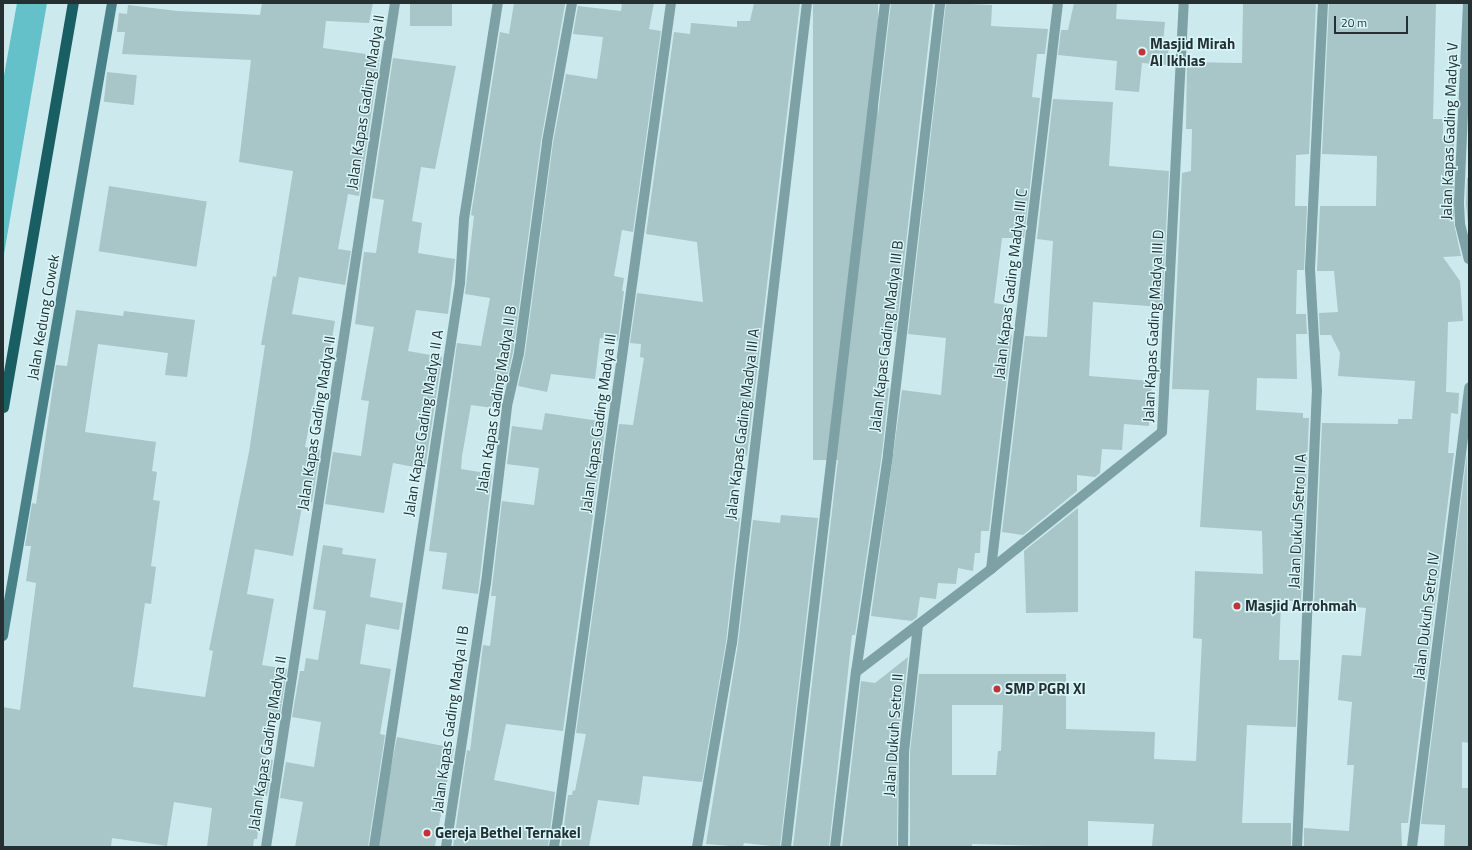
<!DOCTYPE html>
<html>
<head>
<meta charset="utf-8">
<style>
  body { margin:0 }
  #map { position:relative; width:1472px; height:850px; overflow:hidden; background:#cceaed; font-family:"Titillium Web",sans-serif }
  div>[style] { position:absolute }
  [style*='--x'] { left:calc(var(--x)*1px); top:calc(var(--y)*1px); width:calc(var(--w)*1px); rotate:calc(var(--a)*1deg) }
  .water>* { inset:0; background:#64c1ca }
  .building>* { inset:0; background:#a8c5c8; transform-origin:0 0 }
  .service>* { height:10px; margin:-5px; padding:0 5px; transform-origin:5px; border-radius:5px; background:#7da1a5 }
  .minor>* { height:10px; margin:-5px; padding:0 5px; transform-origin:5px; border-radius:5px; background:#7da1a5 }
  .secondary>* { height:10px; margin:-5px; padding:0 5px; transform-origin:5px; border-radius:5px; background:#488187 }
  .trunk>* { height:11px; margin:-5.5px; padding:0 5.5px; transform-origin:5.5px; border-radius:5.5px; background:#195e63 }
  .dots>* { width:11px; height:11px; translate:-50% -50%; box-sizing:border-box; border:2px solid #d9f7fa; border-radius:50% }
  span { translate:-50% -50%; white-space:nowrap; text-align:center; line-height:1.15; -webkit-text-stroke:3px #d9f7fa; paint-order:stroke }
  .poi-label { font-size:15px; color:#243031; font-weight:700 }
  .left { translate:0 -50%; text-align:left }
  .street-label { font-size:15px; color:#243031 }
  .frame { position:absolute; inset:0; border:4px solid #243031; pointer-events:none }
  .scale { position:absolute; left:1334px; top:16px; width:74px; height:18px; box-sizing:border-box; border:2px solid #243031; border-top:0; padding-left:5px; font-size:12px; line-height:14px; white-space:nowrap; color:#243031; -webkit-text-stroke:3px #d9f7fa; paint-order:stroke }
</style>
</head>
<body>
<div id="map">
  <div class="water">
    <i style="clip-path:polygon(17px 3px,47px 3px,3px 260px,3px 81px)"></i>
  </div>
  <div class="building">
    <i style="clip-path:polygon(262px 3px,373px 3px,369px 23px,326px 21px,323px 48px,380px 56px,359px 196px,348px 194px,338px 249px,351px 251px,345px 285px,299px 277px,292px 314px,335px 321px,329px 356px,323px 355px,305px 447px,320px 450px,312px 502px,303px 501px,293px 556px,255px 549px,247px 594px,274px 599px,262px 665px,287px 669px,280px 715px,272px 714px,266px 759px,273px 760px,267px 796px,263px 796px,257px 839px,254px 839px,253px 847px,207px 847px,212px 808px,174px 802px,167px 846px,112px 838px,111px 847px,3px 847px,3px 707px,20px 710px,36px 583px,26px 581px,31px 546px,25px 546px,32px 503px,36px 504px,56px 365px,67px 366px,76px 310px,123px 316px,124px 311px,195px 320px,187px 377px,165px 375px,168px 353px,98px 344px,85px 432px,156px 442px,152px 471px,157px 472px,153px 500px,160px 501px,151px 566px,156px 567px,151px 604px,145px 603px,133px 687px,205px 697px,213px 651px,209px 650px,249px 452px,265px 345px,261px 345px,273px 276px,276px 277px,293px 171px,239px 162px,251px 60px,122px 54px,125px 32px,117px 32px,119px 13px,127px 14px,128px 5px,177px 11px,260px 15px)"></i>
    <i style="left:410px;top:3px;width:42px;height:23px"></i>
    <i style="clip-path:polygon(514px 3px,565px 4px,541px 141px,513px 352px,500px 409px,471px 405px,462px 456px,461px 469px,492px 474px,478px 594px,442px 589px,447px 553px,429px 551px,457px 343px,481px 346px,490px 298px,465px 294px,474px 216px,471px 215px,500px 32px,509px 34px)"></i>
    <i style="clip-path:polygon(622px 3px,654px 3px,649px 29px,661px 31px,633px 232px,622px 230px,614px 276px,624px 278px,622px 291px,624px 291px,618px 341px,600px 338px,595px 379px,551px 374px,547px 392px,518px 386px,525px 354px,553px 143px,566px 74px,597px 79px,603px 37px,573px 34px,578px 6px,621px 11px)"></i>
    <i style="clip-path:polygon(754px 3px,800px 3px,747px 456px,738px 454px,731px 517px,740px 518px,726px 642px,702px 782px,643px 776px,639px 805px,598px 800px,589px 847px,561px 847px,568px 795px,572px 795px,573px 790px,575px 791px,586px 734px,576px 733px,619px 424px,633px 425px,644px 358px,640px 357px,641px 344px,630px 343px,637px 293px,703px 302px,697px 242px,646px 234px,674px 32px,690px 34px,691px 23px,737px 27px,737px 21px,750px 21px)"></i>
    <i style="left:813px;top:3px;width:65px;height:457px"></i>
    <i style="clip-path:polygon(891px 3px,933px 3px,896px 332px,891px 332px,884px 379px,887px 379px,885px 388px,889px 388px,882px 453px,855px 635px,852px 635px,829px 847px,793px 847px)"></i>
    <i style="clip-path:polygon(946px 3px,992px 5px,991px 26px,1048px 29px,1045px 54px,1037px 54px,1032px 97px,1040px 98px,1024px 238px,1002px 238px,994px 303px,1007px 305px,1003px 334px,1012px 335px,989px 531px,981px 531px,980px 553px,975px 553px,973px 571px,958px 568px,956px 584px,938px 583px,936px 599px,920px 597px,917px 617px,912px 621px,871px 616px,902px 390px,941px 395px,946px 338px,908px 334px)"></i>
    <i style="clip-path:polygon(1074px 3px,1117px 3px,1116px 19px,1165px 22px,1163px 43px,1169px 44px,1167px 65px,1142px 63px,1139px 92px,1115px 90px,1117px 61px,1058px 55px,1061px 30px,1068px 30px)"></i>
    <i style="clip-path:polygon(evenodd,1316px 3px,1309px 154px,1296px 155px,1295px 206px,1307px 206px,1304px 270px,1297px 270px,1296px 314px,1306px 314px,1307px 334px,1296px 334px,1297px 379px,1257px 378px,1256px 410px,1303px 413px,1303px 418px,1309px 418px,1301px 602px,1281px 600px,1279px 660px,1299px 660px,1296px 727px,1247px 725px,1242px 823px,1291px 823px,1291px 847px,1152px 846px,1154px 824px,1088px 821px,1088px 847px,972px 844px,972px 847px,910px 847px,910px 752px,919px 674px,1066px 674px,1066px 729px,1155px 732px,1154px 759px,1196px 761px,1202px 639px,1193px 638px,1195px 571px,1263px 574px,1262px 531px,1200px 527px,1209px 390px,1172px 389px,1182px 173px,1191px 171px,1192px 129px,1186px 129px,1187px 62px,1242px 63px,1243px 4px,1316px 3px,952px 705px,1003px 705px,1001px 751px,998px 751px,996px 775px,952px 775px,952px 705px)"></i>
    <i style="clip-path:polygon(1329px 3px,1436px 3px,1433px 119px,1443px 119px,1443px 136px,1454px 137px,1454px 224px,1461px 256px,1443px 257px,1460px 281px,1463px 321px,1448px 322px,1446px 392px,1459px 393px,1458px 414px,1451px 413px,1448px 453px,1454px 453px,1408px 823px,1401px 823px,1402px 847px,1304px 847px,1304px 828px,1349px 831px,1354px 765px,1347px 765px,1352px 702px,1338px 700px,1342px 655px,1361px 656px,1366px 608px,1314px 603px,1322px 423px,1398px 424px,1398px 419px,1412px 419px,1415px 381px,1338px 376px,1340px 353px,1331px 335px,1320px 335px,1319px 313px,1338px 312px,1334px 271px,1317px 271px,1320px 206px,1376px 206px,1377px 156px,1322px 154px)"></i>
    <i style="clip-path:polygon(393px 58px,456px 66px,435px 169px,421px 167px,412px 221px,422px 223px,418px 253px,455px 259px,448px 314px,416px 310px,408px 351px,442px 357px,425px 469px,393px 463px,384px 513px,325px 504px,333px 452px,361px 456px,369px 401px,361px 400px,374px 327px,355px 324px,364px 252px,376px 253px,384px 200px,372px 198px)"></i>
    <i style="left:107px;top:72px;width:30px;height:30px;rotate:6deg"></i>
    <i style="clip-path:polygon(1053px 99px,1113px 102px,1109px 166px,1169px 171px,1162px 307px,1093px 302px,1089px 376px,1152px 381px,1149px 426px,1124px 424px,1122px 450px,1102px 449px,1100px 473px,1095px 477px,1077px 475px,1077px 491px,1023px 535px,1002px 532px,1025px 336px,1047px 337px,1053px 241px,1037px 239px)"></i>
    <i style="clip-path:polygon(1467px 178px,1469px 178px,1469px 233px,1466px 204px)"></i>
    <i style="left:109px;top:186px;width:99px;height:66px;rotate:9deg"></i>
    <i style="clip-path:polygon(545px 413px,606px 422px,563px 731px,506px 724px,494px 780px,555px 792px,548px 847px,453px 847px,467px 750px,470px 751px,483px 645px,490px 646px,496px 596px,491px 596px,502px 501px,534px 505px,539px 468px,507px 464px,512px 426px,542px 430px)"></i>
    <i style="clip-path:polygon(1467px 453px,1469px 743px,1462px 742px,1462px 788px,1469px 788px,1469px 847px,1444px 847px,1445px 825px,1421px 824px)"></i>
    <i style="clip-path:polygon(1078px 508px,1078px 612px,1026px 613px,1024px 551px)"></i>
    <i style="clip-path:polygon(781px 515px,818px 518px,780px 847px,744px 843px,743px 847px,706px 844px,738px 644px,753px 520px,780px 523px)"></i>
    <i style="clip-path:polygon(323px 545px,343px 548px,342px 554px,376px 559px,370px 597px,403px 603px,399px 630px,366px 624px,360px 664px,391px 669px,380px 734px,385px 735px,368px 847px,295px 847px,303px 802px,280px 798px,286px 762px,314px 767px,321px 722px,292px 717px,300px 671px,304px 671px,306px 658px,318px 660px,326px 611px,313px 609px)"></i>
    <i style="clip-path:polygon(908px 657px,898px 751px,897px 847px,842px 847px,861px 681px,875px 683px)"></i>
    <i style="left:397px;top:737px;width:58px;height:111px;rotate:11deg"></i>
  </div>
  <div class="service">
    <i style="--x:786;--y:847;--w:850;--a:-83.31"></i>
  </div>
  <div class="minor">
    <i style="--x:1468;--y:3;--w:201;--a:92.6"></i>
    <i style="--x:1459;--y:204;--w:20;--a:87"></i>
    <i style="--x:1460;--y:224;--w:36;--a:76"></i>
    <i style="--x:991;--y:569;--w:570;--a:-83.25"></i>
    <i style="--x:856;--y:672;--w:170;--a:-37.3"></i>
    <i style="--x:991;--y:569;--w:219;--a:-38.7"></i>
    <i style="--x:1162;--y:432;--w:430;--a:-87.1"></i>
    <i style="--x:266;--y:847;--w:854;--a:-81.31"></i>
    <i style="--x:374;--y:847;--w:571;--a:-81.33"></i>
    <i style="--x:460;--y:283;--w:64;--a:-86.4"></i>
    <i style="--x:464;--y:219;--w:219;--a:-81.1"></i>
    <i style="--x:446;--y:847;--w:267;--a:-81.4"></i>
    <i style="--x:486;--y:583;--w:178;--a:-83.2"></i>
    <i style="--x:507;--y:406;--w:54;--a:-77.2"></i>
    <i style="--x:519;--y:353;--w:213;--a:-82.4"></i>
    <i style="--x:547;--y:142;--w:141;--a:-79.8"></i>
    <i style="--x:554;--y:847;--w:852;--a:-82.11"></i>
    <i style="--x:697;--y:847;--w:207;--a:-80.3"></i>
    <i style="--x:732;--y:643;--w:644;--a:-83.32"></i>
    <i style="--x:835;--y:847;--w:176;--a:-83.2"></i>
    <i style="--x:856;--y:672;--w:220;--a:-81.6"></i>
    <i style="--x:888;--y:454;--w:454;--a:-83.4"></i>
    <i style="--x:903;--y:847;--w:95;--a:-89.4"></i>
    <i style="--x:904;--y:752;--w:128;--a:-83.7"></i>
    <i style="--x:1297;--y:847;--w:456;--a:-87.5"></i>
    <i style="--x:1317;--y:391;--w:123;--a:-93.3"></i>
    <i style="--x:1310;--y:268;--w:265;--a:-87.2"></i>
    <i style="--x:1412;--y:847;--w:463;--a:-82.9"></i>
  </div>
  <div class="secondary">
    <i style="--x:3;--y:636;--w:642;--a:-80.23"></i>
  </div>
  <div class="trunk">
    <i style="--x:3;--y:407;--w:410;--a:-80.2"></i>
  </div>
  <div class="dots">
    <i style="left:1142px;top:52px;background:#c23338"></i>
    <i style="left:1237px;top:606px;background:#c23338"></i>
    <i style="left:997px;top:689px;background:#c23338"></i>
    <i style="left:427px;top:833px;background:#c23338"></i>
  </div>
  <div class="poi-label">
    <span class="left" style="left:1150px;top:52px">Masjid Mirah<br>Al Ikhlas</span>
    <span class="left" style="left:1245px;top:606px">Masjid Arrohmah</span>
    <span class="left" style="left:1005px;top:689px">SMP PGRI XI</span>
    <span class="left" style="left:435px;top:833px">Gereja Bethel Ternakel</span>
  </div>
  <div class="street-label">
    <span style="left:365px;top:102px;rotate:-81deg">Jalan Kapas Gading Madya II</span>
    <span style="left:1449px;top:131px;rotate:-88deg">Jalan Kapas Gading Madya V</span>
    <span style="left:1010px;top:284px;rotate:-83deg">Jalan Kapas Gading Madya III C</span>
    <span style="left:43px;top:317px;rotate:-80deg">Jalan Kedung Cowek</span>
    <span style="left:1153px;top:326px;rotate:-87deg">Jalan Kapas Gading Madya III D</span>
    <span style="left:886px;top:336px;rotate:-83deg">Jalan Kapas Gading Madya III B</span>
    <span style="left:496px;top:399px;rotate:-81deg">Jalan Kapas Gading Madya II B</span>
    <span style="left:316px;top:423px;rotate:-81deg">Jalan Kapas Gading Madya II</span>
    <span style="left:423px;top:423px;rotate:-81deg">Jalan Kapas Gading Madya II A</span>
    <span style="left:598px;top:423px;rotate:-82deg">Jalan Kapas Gading Madya III</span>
    <span style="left:742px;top:424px;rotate:-83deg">Jalan Kapas Gading Madya III A</span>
    <span style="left:1297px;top:521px;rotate:-87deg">Jalan Dukuh Setro II A</span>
    <span style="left:1426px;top:616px;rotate:-83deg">Jalan Dukuh Setro IV</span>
    <span style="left:450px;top:719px;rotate:-82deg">Jalan Kapas Gading Madya II B</span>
    <span style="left:893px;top:735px;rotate:-86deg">Jalan Dukuh Setro II</span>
    <span style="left:267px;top:743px;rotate:-81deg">Jalan Kapas Gading Madya II</span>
  </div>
  <div class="frame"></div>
  <div class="scale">20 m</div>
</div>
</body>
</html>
